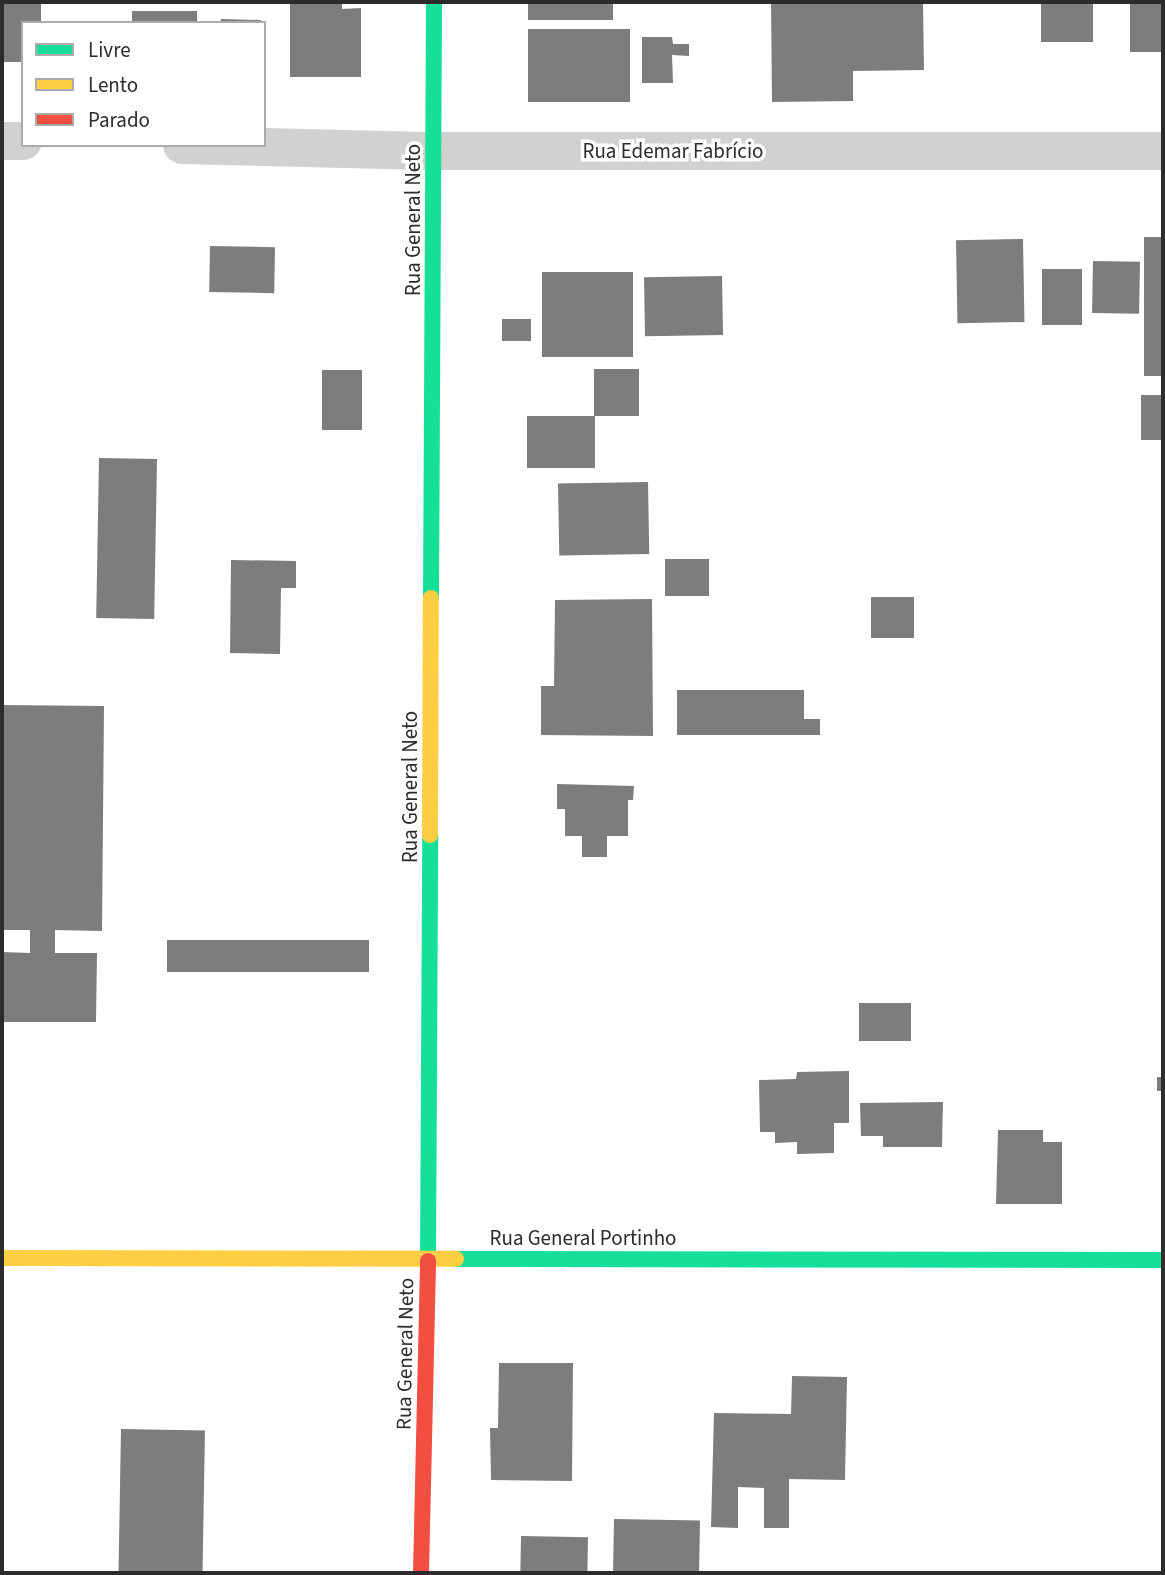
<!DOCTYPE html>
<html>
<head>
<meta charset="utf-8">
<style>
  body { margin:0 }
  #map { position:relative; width:1165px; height:1575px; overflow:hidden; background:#fff; font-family:"Source Sans 3",sans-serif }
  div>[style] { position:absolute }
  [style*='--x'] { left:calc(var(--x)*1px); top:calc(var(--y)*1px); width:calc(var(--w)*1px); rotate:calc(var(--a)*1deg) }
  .building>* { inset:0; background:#7d7d7d; transform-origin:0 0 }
  .street>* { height:38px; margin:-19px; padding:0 19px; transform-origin:19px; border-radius:19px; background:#d1d1d1 }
  .fast>* { height:16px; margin:-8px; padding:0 8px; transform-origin:8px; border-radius:8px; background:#16e098 }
  .slow>* { height:16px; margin:-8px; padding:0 8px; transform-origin:8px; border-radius:8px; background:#ffcf43 }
  .jam>* { height:16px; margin:-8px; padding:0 8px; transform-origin:8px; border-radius:8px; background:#f24e42 }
  span { translate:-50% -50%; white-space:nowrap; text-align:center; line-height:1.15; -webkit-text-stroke:7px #fff; paint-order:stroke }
  .street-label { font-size:21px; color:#2c2c2c }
  .frame { position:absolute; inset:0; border:4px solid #2c2c2c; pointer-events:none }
  .legend { position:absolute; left:21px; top:21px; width:245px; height:126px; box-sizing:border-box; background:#fff; border:2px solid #ababab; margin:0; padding:9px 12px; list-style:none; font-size:21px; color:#2c2c2c }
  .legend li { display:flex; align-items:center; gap:14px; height:35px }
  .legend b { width:35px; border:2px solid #ababab }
</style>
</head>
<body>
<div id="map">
  <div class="building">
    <i style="clip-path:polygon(2px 2px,41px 2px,41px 23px,23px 23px,23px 62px,2px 62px)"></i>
    <i style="clip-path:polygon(290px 2px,342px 2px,342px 9px,361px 8px,361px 77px,290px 77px)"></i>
    <i style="left:528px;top:2px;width:85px;height:18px"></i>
    <i style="clip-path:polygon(771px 2px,923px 2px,924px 70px,853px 71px,853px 101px,772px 102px)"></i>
    <i style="left:1041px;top:2px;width:52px;height:40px"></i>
    <i style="left:1130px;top:2px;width:33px;height:50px"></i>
    <i style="left:132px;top:11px;width:65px;height:12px"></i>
    <i style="clip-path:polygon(221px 19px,261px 20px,261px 23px,220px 23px)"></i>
    <i style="left:630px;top:29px;width:73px;height:102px;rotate:90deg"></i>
    <i style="clip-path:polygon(642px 37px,672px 37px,673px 44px,689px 44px,689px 56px,672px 55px,673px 83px,642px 83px)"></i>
    <i style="left:1163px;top:237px;width:139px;height:19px;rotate:90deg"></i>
    <i style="left:1023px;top:239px;width:83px;height:67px;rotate:89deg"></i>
    <i style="left:210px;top:246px;width:65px;height:46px;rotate:1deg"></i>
    <i style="left:1093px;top:261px;width:47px;height:52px;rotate:1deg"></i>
    <i style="left:1082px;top:269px;width:56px;height:40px;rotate:90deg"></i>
    <i style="left:542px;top:272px;width:91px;height:85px"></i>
    <i style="left:722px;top:276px;width:59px;height:78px;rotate:89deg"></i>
    <i style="left:502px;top:319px;width:29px;height:22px"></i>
    <i style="left:594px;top:369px;width:45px;height:47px"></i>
    <i style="left:322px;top:370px;width:40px;height:60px"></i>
    <i style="left:1141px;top:395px;width:22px;height:45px"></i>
    <i style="left:527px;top:416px;width:68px;height:52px"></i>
    <i style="left:99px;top:458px;width:58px;height:160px;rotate:1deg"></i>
    <i style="left:648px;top:482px;width:72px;height:90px;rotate:89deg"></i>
    <i style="left:665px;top:559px;width:44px;height:37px"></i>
    <i style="clip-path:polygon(231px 560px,296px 561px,296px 588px,281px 588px,280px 654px,230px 653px)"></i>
    <i style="left:871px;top:597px;width:43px;height:41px"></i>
    <i style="clip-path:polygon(652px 599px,653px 736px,541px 735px,541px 686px,554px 686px,555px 600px)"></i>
    <i style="clip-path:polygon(677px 690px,804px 690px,804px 719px,820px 719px,820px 735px,677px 735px)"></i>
    <i style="clip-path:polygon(2px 705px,104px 706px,102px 931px,55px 930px,55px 953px,97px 953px,96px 1022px,2px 1022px,2px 952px,30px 953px,30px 930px,2px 930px)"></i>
    <i style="clip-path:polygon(557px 784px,634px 786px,633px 800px,628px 800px,628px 836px,607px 836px,607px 857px,582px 857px,582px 836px,565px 836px,565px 809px,557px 809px)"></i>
    <i style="left:167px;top:940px;width:202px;height:32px"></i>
    <i style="left:859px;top:1003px;width:52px;height:38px"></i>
    <i style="clip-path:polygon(849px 1071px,849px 1123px,834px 1123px,834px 1153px,797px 1154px,797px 1142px,775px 1143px,775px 1132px,760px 1132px,759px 1080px,796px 1079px,797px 1072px)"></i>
    <i style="left:1157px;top:1077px;width:6px;height:14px"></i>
    <i style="clip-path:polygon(943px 1102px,942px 1147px,883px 1147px,883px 1136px,861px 1136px,860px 1103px)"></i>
    <i style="clip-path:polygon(998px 1130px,1043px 1130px,1043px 1142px,1062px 1142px,1062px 1204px,996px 1204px)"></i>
    <i style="clip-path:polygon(499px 1363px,573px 1363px,572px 1481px,491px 1480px,490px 1428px,498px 1428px)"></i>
    <i style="clip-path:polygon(792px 1376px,847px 1377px,845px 1480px,789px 1479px,789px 1528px,764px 1528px,764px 1488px,738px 1487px,738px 1528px,711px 1527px,714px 1413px,791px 1414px)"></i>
    <i style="left:121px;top:1429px;width:84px;height:144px;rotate:1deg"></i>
    <i style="left:614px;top:1519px;width:86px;height:54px;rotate:1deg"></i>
    <i style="left:521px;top:1536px;width:67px;height:37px;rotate:1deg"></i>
  </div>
  <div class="street">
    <i style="--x:2;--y:141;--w:21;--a:0"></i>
    <i style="--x:182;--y:145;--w:253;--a:1.4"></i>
    <i style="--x:435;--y:151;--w:728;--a:0"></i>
  </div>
  <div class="fast">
    <i style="--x:431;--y:598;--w:596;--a:-89.71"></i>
    <i style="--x:456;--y:1259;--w:707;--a:0.08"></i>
    <i style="--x:428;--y:1261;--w:426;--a:-89.7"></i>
  </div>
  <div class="slow">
    <i style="--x:430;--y:835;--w:237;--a:-89.8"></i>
    <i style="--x:2;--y:1258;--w:454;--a:0.1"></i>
  </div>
  <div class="jam">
    <i style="--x:421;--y:1573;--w:312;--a:-88.7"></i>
  </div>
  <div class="street-label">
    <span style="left:673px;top:151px">Rua Edemar Fabrício</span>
    <span style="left:413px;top:220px;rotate:-90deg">Rua General Neto</span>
    <span style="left:410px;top:787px;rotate:-90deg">Rua General Neto</span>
    <span style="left:583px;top:1238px">Rua General Portinho</span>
    <span style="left:405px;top:1354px;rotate:-89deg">Rua General Neto</span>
  </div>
  <div class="frame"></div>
  <ul class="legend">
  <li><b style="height:9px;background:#16e098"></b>Livre</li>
  <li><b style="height:9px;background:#ffcf43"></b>Lento</li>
  <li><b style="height:9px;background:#f24e42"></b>Parado</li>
  </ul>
</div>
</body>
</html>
